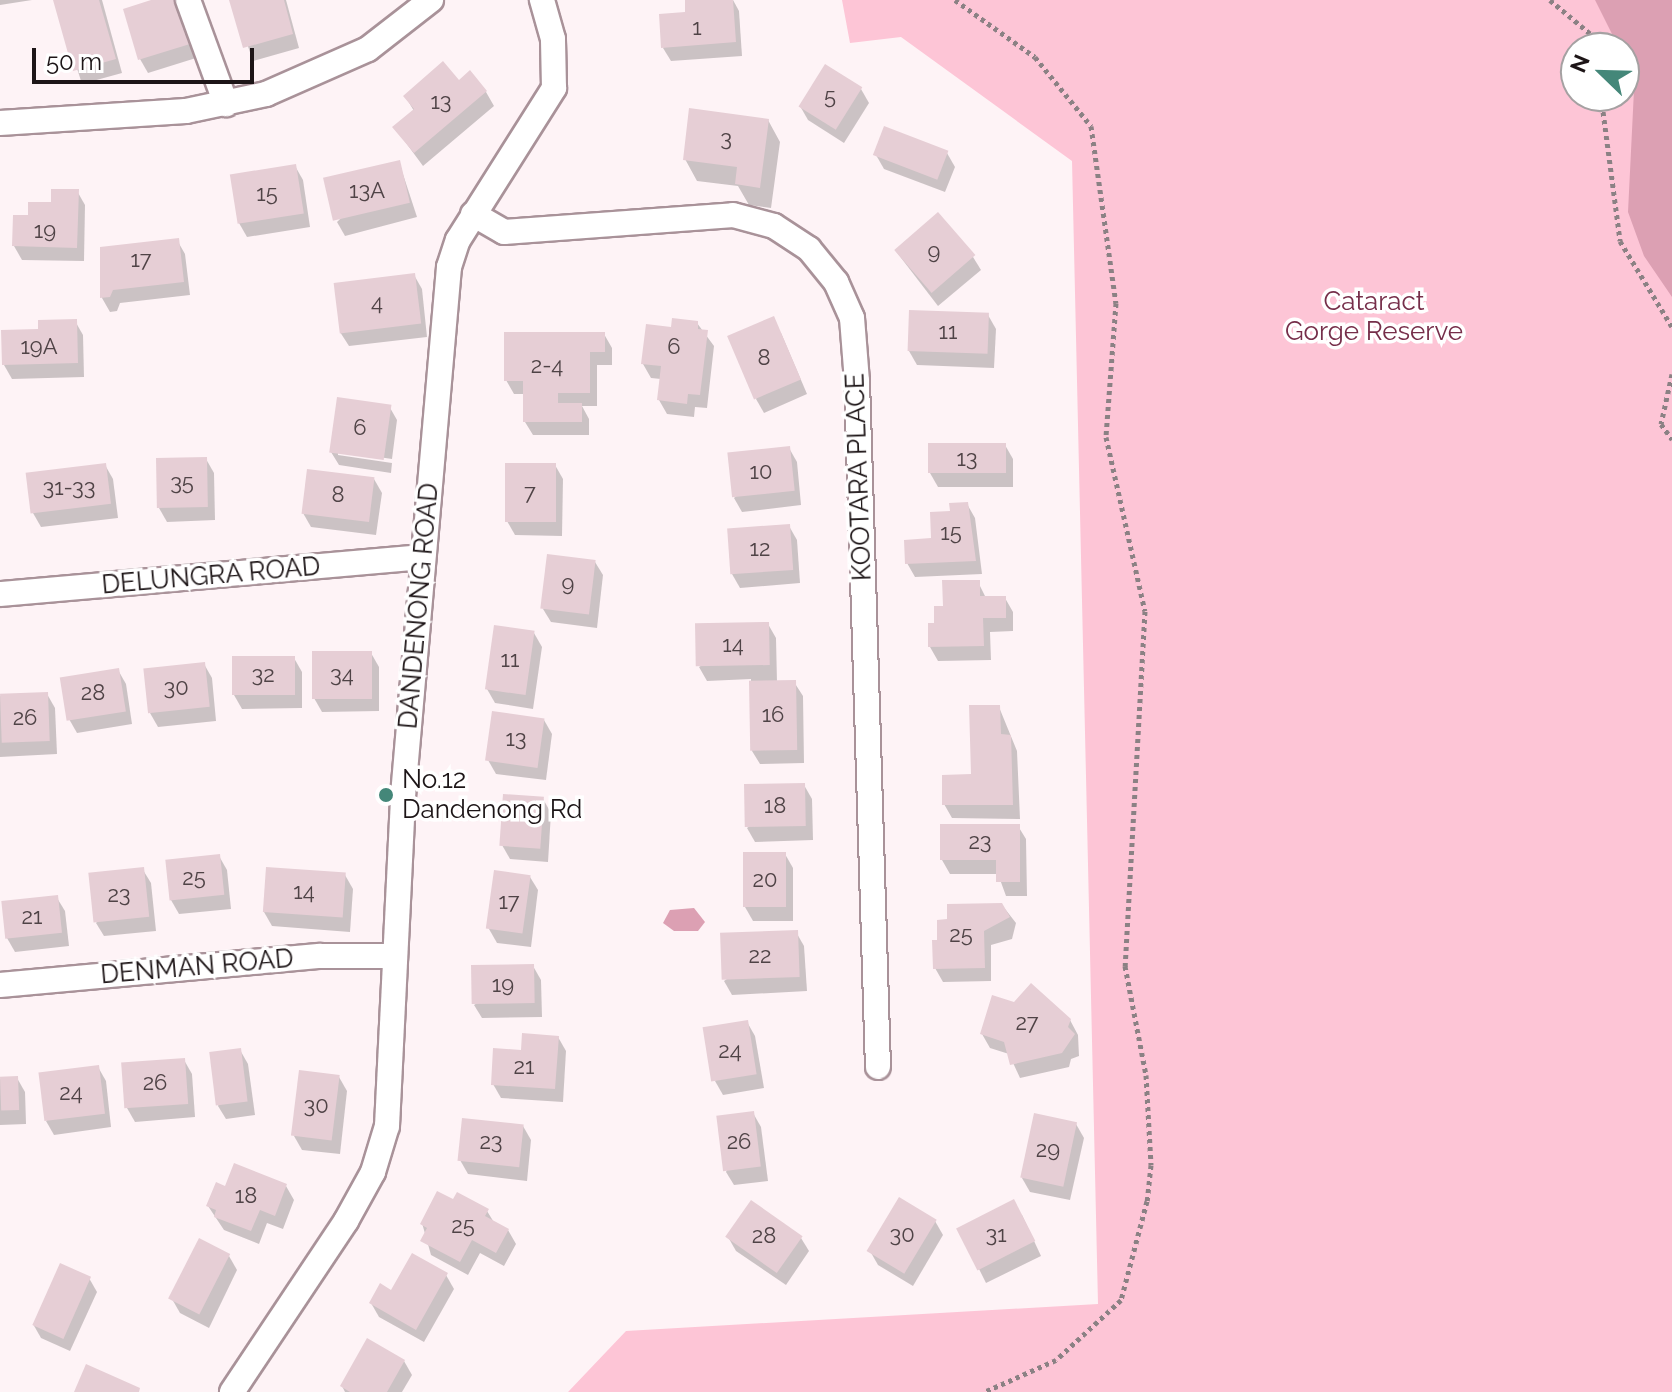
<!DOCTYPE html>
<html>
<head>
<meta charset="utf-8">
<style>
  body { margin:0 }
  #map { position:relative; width:1672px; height:1392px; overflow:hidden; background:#fef3f6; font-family:Raleway,sans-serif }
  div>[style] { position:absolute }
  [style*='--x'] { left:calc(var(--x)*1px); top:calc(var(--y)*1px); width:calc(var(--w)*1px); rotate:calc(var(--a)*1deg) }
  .green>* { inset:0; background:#fdc5d6 }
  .water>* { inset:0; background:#dca0b3 }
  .shadow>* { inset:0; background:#0003 }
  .building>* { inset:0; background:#e6ced5; transform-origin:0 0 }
  .path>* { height:5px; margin-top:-2.5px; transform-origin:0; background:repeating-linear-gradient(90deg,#8b8184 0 4px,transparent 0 8px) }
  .roads { filter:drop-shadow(2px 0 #a99299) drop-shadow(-2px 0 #a99299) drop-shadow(0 2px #a99299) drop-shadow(0 -2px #a99299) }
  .minor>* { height:24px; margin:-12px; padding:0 12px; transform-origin:12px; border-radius:12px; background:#fff }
  .dots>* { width:22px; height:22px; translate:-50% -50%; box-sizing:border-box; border:4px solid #fff; border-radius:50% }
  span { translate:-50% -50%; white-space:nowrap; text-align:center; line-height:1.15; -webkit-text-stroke:7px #fff; paint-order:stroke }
  .number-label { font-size:22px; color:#4f4346 }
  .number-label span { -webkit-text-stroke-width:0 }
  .park-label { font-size:26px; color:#762e4a }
  .street-label { font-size:26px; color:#1d1517 }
  .poi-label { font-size:26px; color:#1d1517 }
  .left { translate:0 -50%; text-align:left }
  .north { position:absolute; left:1560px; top:32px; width:80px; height:80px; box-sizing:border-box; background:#fff; border:2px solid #a5a1a2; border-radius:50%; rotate:293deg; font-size:22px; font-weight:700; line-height:32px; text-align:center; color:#1d1517 }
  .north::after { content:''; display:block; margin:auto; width:28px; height:36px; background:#448779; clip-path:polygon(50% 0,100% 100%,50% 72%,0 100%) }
  .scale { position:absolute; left:32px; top:48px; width:222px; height:36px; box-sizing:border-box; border:4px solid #1d1517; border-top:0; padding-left:10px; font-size:24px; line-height:28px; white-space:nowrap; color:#1d1517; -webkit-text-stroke:6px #fff; paint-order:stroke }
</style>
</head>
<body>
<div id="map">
  <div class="green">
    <i style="clip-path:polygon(evenodd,842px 0,1672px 0,1672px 1392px,568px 1392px,626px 1331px,1098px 1304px,1072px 161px,901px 37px,850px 43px,842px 0,1576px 48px,1624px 48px,1624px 96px,1576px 96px,1576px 48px)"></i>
  </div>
  <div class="water">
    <i style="clip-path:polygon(1595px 0,1672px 0,1672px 297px,1644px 256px,1628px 212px,1634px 90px,1624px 48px,1619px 48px)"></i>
    <i style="clip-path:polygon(694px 908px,705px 922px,698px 931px,674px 931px,663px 923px,670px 910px)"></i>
  </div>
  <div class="shadow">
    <i style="clip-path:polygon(0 0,32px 0,0 5px)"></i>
    <i style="clip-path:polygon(55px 0,102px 0,122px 73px,82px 84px)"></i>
    <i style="clip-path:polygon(158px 0,176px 0,196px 58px,148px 73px,140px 59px)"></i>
    <i style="clip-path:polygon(232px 0,286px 0,299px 48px,253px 61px)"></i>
    <i style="clip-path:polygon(733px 0,739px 11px,742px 56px,671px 61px,663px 48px,688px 14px)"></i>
    <i style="clip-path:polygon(459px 83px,486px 92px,494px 106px,423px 166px,395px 128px,414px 111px,405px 96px)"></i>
    <i style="clip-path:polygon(861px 89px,869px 103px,844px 143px,808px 120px,800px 106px)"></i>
    <i style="clip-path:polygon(768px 120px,780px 142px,771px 208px,749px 205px,738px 186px,697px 181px,685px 159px)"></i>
    <i style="clip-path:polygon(947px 153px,955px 167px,945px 192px,884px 169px,876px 155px)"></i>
    <i style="clip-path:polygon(399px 162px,417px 217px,345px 236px,337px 222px)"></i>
    <i style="clip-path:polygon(295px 166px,303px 180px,310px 227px,247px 237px,239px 223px,232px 176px)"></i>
    <i style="clip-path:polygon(77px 191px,85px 205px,84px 261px,22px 260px,14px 246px,30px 217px)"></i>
    <i style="clip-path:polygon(177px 240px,185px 254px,190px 295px,120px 303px,117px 311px,110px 312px,102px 298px,102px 249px)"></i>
    <i style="clip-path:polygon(895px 250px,973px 257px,981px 270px,938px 306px)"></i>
    <i style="clip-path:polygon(414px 275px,422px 289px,427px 337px,349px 346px,340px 332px)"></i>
    <i style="clip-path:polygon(988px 315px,996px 329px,994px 368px,917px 365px,909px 351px)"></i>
    <i style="clip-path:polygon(75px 321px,83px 335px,84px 377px,12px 379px,4px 365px,40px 331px)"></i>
    <i style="clip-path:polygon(697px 323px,714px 346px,707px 408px,695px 407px,694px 417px,667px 414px,659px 400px,661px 379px,651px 378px,643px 364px,673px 329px)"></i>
    <i style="clip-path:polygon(781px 333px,807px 394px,764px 413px,756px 399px)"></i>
    <i style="clip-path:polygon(604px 334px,612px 348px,612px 365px,597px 365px,597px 406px,582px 406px,589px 419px,589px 435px,533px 435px,525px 422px,525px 394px,514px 394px,506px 380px)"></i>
    <i style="clip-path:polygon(389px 406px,397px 420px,392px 459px,338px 451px,338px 455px,392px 463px,391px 473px,339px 465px,331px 452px)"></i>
    <i style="clip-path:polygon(1005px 445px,1013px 459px,1013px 487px,938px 487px,930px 473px)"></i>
    <i style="clip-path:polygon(789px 448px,797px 462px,801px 505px,742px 512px,734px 498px)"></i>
    <i style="clip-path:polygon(206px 459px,214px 473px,215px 520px,167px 522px,159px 508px)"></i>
    <i style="clip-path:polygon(105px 465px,113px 479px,118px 518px,41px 527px,33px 513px)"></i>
    <i style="clip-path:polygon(555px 465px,563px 479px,562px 536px,515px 535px,507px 521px)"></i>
    <i style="clip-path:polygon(374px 479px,382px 493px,376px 535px,311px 527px,303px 513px)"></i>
    <i style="clip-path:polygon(967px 504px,975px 518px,982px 574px,915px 577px,907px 563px,933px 540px,952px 513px)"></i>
    <i style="clip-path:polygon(789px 526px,797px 540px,800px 583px,740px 588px,732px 574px)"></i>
    <i style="clip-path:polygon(595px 562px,603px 575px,597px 628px,551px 622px,543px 609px)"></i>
    <i style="clip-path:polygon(978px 582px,986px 598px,1005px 598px,1013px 612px,1013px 631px,990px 632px,991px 660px,938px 661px,930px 647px,945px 608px)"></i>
    <i style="clip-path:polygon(768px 624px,776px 638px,777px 682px,794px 682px,803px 696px,804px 763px,760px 764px,752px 751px,751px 679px,707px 681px,699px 667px)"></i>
    <i style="clip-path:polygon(534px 633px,542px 647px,533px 709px,495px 703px,487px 689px)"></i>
    <i style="clip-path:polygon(371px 653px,379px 667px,379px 711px,322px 712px,314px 698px)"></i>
    <i style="clip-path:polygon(294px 658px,302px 672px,302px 708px,242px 709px,234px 695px)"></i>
    <i style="clip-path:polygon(204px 664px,212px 678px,216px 721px,158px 727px,150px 713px)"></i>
    <i style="clip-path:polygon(118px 670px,126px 684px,132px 724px,77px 733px,69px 719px)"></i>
    <i style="clip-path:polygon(47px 694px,55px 708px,57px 754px,0 757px,0 696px)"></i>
    <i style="clip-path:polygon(999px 707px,1017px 751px,1020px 819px,952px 818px,944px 804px,974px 776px)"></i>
    <i style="clip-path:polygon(544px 720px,552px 734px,546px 780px,496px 774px,488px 760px)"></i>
    <i style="clip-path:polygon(804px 785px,812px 799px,813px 840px,755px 842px,747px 828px)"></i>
    <i style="clip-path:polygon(543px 799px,551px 813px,548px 862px,510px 859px,502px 845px)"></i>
    <i style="clip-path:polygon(1018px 826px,1026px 839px,1027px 896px,1006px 896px,998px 874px,950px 874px,942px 860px)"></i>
    <i style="clip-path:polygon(785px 854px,793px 868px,793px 921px,753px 921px,745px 907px)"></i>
    <i style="clip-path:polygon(219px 856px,227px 870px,231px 909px,179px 914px,171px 900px)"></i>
    <i style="clip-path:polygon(143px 870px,151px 883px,156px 931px,104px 936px,96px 923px)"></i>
    <i style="clip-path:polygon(345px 875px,353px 889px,350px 932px,272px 926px,264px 912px)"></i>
    <i style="clip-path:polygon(530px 877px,538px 890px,531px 947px,497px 943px,489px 929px)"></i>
    <i style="clip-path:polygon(57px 898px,65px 911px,69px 946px,15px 952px,7px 938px)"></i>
    <i style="clip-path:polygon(1002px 905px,1016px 923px,1012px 939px,991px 945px,991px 981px,943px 982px,935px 968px)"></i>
    <i style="clip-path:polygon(796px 932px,804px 946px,807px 991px,732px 995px,724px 981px)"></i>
    <i style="clip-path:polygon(533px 966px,541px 980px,542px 1017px,482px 1018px,474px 1005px)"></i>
    <i style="clip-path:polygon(1070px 1020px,1078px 1035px,1079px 1056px,1071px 1059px,1069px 1067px,1020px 1078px,1009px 1054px,990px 1048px,982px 1034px)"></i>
    <i style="clip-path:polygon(747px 1022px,755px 1036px,764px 1088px,723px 1095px,715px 1081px)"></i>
    <i style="clip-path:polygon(558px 1037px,566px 1051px,563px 1102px,501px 1098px,493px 1084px)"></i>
    <i style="clip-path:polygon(240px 1050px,248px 1064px,255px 1115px,226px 1119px,218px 1106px)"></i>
    <i style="clip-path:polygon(184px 1060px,192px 1074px,195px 1117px,135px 1122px,127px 1108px)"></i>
    <i style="clip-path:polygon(98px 1067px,106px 1081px,111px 1127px,54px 1135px,46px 1121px)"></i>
    <i style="clip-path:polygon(339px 1077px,347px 1091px,340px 1154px,302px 1150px,294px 1136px)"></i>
    <i style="clip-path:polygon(17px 1078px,25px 1092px,26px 1124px,0 1125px,0 1079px)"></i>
    <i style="clip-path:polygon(753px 1113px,761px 1127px,768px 1181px,734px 1185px,726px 1172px)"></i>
    <i style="clip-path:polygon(1076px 1124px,1084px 1138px,1070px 1200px,1030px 1192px,1022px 1178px)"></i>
    <i style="clip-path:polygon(523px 1126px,531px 1140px,527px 1181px,468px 1174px,460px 1160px)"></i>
    <i style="clip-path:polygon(286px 1186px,294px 1200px,283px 1229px,267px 1223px,259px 1244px,224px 1230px,208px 1206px,226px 1188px)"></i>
    <i style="clip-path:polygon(454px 1202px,487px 1211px,495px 1224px,508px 1230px,516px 1244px,504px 1266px,480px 1253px,468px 1275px,431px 1255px,422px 1223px)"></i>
    <i style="clip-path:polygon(1022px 1215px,1041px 1256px,986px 1283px,959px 1229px)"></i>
    <i style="clip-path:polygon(935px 1221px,943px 1235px,913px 1286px,878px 1265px,870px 1251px)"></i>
    <i style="clip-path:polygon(728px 1237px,801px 1238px,809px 1251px,786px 1285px,736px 1251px)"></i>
    <i style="clip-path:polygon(229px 1256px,237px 1270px,209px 1328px,180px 1313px,172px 1299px)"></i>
    <i style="clip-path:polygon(446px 1275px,454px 1289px,424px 1342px,379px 1317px,371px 1303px)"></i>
    <i style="clip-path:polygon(89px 1278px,97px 1292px,70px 1351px,41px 1338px,33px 1324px)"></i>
    <i style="clip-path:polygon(404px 1361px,412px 1375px,402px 1392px,345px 1392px,342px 1386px)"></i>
  </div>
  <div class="building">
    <i style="clip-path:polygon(53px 0,99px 0,116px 59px,73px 71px)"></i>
    <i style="clip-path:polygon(151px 0,176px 0,190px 44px,138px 60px,123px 9px)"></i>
    <i style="clip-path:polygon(229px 0,284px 0,293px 34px,243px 48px)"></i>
    <i style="clip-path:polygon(685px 0,733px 0,736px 42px,661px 48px,659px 14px,685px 12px)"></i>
    <i style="clip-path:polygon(443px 61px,459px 80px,470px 70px,487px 91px,414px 153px,392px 127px,414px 109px,403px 96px)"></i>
    <i style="left:825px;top:64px;width:44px;height:50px;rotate:32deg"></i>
    <i style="clip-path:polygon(689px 108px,769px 119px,760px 188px,735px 184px,737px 167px,683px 160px)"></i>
    <i style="left:884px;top:126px;width:69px;height:31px;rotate:21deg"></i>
    <i style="left:400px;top:160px;width:44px;height:79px;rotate:77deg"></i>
    <i style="left:296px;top:164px;width:50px;height:67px;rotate:81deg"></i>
    <i style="clip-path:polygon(51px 189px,79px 189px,77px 248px,12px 246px,13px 215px,28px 215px,28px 202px,51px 202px)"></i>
    <i style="left:938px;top:212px;width:57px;height:58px;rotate:49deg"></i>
    <i style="clip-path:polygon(179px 238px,184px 282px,113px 290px,110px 297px,100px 298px,100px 247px)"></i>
    <i style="left:415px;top:273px;width:51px;height:82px;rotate:83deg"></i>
    <i style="left:909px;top:310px;width:80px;height:41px;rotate:2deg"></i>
    <i style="left:774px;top:316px;width:69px;height:51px;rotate:67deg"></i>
    <i style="clip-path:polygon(672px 318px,698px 321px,698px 329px,708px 330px,700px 395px,688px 394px,687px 404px,657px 400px,661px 366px,641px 364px,646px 324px,671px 327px)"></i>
    <i style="clip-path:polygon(77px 319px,78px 363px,2px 365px,1px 330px,38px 329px,38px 320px)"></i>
    <i style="clip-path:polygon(504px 332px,605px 332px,605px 352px,590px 352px,590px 393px,558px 393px,558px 403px,582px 403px,582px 422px,523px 422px,523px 381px,504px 381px)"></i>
    <i style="left:337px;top:397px;width:55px;height:56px;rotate:8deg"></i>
    <i style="left:1006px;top:443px;width:30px;height:78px;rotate:90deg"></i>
    <i style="left:790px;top:446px;width:45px;height:63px;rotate:84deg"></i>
    <i style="left:207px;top:457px;width:50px;height:51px;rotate:89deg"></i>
    <i style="left:106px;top:463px;width:41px;height:81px;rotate:83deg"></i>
    <i style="left:505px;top:463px;width:51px;height:59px"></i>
    <i style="left:307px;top:469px;width:68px;height:45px;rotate:7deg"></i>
    <i style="clip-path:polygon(968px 502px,976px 561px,905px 564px,904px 540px,931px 538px,930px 512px,950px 511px,949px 503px)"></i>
    <i style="left:790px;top:524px;width:46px;height:63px;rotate:86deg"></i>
    <i style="left:547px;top:554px;width:49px;height:55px;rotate:7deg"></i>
    <i style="clip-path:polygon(942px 580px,980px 580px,980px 596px,1006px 596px,1006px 618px,983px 618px,984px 646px,928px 647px,928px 623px,934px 623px,934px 606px,943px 606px)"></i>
    <i style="left:769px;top:622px;width:43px;height:74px;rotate:89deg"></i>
    <i style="left:494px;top:625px;width:41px;height:65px;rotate:8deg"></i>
    <i style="left:312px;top:651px;width:60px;height:48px"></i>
    <i style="left:232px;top:656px;width:63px;height:39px"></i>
    <i style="left:205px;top:662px;width:45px;height:62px;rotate:84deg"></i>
    <i style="left:119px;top:668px;width:44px;height:60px;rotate:81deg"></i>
    <i style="left:796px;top:680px;width:70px;height:47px;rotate:89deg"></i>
    <i style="left:48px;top:692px;width:49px;height:48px;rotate:88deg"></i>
    <i style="clip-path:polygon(969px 705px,1000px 705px,1001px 734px,1011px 735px,1013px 805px,942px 805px,942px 775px,971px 774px)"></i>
    <i style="left:492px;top:711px;width:53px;height:50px;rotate:8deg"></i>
    <i style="left:805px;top:783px;width:43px;height:61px;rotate:89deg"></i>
    <i style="left:503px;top:794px;width:41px;height:52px;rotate:4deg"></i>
    <i style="clip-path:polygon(940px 824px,1020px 824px,1020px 882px,996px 882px,996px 860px,940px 860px)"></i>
    <i style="left:743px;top:852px;width:43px;height:55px"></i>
    <i style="left:220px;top:854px;width:41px;height:55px;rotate:84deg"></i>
    <i style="left:144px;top:867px;width:50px;height:56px;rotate:84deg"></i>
    <i style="left:266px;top:867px;width:80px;height:45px;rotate:4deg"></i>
    <i style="left:494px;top:870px;width:37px;height:59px;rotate:8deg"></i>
    <i style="left:58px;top:895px;width:38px;height:57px;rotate:84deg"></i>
    <i style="clip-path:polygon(1002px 903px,1010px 917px,984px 931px,985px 968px,933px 969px,932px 940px,937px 940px,937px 920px,947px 919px,947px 904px)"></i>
    <i style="left:798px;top:930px;width:47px;height:78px;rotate:88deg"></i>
    <i style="left:534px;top:964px;width:39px;height:63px;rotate:89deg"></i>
    <i style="clip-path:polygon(1031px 983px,1071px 1019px,1068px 1027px,1075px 1034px,1062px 1053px,1010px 1065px,1004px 1042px,980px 1034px,992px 995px,1014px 1002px)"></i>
    <i style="left:748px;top:1020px;width:55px;height:46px;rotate:81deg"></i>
    <i style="clip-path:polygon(522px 1033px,559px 1036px,555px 1089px,491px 1085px,493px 1048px,521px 1050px)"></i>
    <i style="left:241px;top:1048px;width:54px;height:32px;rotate:83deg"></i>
    <i style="left:185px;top:1058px;width:46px;height:64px;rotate:86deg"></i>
    <i style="left:99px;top:1065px;width:49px;height:61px;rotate:83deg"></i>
    <i style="left:299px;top:1070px;width:41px;height:66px;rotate:7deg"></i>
    <i style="left:18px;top:1076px;width:34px;height:18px;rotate:88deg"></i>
    <i style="left:754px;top:1111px;width:56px;height:38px;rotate:83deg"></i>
    <i style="left:1034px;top:1113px;width:44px;height:66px;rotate:12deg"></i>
    <i style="left:462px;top:1118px;width:62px;height:43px;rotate:6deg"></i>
    <i style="clip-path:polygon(234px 1163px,287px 1184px,275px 1216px,260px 1210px,251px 1231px,214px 1217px,216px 1210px,206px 1206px,216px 1182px,225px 1186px)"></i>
    <i style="clip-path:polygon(437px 1191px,453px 1199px,457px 1192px,489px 1209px,485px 1216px,509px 1229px,496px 1253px,472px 1240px,460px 1262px,420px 1241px,427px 1228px,420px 1224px)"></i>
    <i style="left:899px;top:1197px;width:44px;height:63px;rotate:31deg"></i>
    <i style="left:1014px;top:1199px;width:47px;height:65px;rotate:63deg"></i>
    <i style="left:751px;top:1200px;width:63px;height:45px;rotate:35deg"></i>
    <i style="left:199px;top:1238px;width:35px;height:68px;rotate:27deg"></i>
    <i style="clip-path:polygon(412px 1253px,448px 1273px,416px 1330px,369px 1303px,380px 1283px,391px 1290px)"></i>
    <i style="left:60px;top:1263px;width:34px;height:68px;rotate:24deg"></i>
    <i style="clip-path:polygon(367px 1338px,405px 1360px,387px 1392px,350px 1392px,340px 1386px)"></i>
    <i style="clip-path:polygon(86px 1364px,140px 1388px,139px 1392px,74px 1392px)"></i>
  </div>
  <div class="path">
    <i style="--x:955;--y:0;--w:98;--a:35.5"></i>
    <i style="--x:1035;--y:57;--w:89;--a:50.9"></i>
    <i style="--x:1091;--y:126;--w:179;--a:82"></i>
    <i style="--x:1116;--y:303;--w:134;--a:94.3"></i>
    <i style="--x:1106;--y:437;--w:178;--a:77.4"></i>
    <i style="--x:1145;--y:611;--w:356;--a:93.2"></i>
    <i style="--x:1125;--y:966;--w:111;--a:79.1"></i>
    <i style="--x:1146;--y:1075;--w:90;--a:86.8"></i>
    <i style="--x:1151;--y:1165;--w:36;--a:96"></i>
    <i style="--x:1147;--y:1201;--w:102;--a:104.7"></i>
    <i style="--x:1121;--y:1300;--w:88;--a:137.3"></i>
    <i style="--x:1056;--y:1360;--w:79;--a:156"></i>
    <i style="--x:1550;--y:0;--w:56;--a:39.9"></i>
    <i style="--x:1593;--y:36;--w:12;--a:81"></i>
    <i style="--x:1601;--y:96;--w:146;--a:82.5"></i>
    <i style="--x:1620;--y:241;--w:100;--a:58.8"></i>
    <i style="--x:1672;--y:374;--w:51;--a:102.4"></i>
    <i style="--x:1661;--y:424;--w:19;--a:54"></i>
  </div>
  <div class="roads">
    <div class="minor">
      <i style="--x:188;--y:0;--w:111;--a:69.9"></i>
      <i style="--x:0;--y:123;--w:186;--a:-3.7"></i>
      <i style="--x:186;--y:111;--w:82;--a:-12"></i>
      <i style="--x:266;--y:94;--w:111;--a:-23.8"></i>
      <i style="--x:368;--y:49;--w:80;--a:-37.9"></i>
      <i style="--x:473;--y:214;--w:36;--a:30"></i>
      <i style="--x:504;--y:232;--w:230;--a:-4.2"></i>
      <i style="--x:733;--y:215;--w:42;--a:15"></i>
      <i style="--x:774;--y:226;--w:42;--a:33.3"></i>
      <i style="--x:809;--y:249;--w:43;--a:50.7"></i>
      <i style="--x:836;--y:282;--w:39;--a:66"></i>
      <i style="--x:852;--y:318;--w:63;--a:85.5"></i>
      <i style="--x:857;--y:381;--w:686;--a:88.25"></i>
      <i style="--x:0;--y:594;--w:424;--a:-5"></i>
      <i style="--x:0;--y:985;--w:322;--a:-5.2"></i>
      <i style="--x:321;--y:956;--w:74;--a:0"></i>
      <i style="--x:232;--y:1392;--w:206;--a:-56.3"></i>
      <i style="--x:346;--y:1221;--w:56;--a:-61.1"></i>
      <i style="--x:373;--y:1172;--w:48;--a:-73.1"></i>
      <i style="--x:387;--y:1126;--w:331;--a:-87.2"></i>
      <i style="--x:403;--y:795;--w:530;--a:-85.02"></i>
      <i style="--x:449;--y:267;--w:28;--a:-72"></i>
      <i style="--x:458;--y:240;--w:180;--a:-57.7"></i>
      <i style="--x:554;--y:88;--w:49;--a:-91.2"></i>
      <i style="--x:553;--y:39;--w:41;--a:-105.8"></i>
    </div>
  </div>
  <div class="dots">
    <i style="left:386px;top:795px;background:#448779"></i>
  </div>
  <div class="number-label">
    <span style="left:697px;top:28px">1</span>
    <span style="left:830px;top:97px">5</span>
    <span style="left:441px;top:102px">13</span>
    <span style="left:726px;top:139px">3</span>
    <span style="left:367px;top:191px">13A</span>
    <span style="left:267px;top:194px">15</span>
    <span style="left:45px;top:231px">19</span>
    <span style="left:934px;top:252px">9</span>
    <span style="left:141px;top:260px">17</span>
    <span style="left:377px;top:303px">4</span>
    <span style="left:948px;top:332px">11</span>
    <span style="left:39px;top:347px">19A</span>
    <span style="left:674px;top:347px">6</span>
    <span style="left:764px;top:358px">8</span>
    <span style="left:547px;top:366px">2-4</span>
    <span style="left:360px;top:428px">6</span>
    <span style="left:967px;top:459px">13</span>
    <span style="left:761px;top:472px">10</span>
    <span style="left:182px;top:483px">35</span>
    <span style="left:69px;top:488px">31-33</span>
    <span style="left:530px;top:493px">7</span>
    <span style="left:338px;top:495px">8</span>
    <span style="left:951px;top:533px">15</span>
    <span style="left:760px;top:549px">12</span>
    <span style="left:568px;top:584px">9</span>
    <span style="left:733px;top:645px">14</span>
    <span style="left:510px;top:660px">11</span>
    <span style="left:263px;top:675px">32</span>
    <span style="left:342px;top:675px">34</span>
    <span style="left:176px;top:688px">30</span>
    <span style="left:93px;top:693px">28</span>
    <span style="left:773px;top:715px">16</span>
    <span style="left:25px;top:718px">26</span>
    <span style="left:516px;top:739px">13</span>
    <span style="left:775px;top:806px">18</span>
    <span style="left:980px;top:842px">23</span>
    <span style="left:194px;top:878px">25</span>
    <span style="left:765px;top:880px">20</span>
    <span style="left:304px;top:892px">14</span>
    <span style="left:119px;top:895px">23</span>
    <span style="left:509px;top:902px">17</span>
    <span style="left:32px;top:917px">21</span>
    <span style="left:961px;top:935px">25</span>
    <span style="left:760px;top:956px">22</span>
    <span style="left:503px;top:985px">19</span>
    <span style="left:1027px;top:1023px">27</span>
    <span style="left:730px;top:1051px">24</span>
    <span style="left:524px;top:1067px">21</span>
    <span style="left:155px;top:1083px">26</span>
    <span style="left:71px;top:1093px">24</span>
    <span style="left:316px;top:1106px">30</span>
    <span style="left:491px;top:1142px">23</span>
    <span style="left:739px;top:1142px">26</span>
    <span style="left:1048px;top:1150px">29</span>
    <span style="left:246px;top:1196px">18</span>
    <span style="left:463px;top:1226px">25</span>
    <span style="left:902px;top:1235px">30</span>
    <span style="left:996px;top:1235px">31</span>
    <span style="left:764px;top:1236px">28</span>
  </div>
  <div class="park-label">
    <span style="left:1374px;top:317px">Cataract<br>Gorge Reserve</span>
  </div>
  <div class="street-label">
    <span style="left:859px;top:477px;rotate:-92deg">KOOTARA PLACE</span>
    <span style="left:211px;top:576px;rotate:-5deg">DELUNGRA ROAD</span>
    <span style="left:419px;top:606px;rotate:-85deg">DANDENONG ROAD</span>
    <span style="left:197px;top:967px;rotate:-5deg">DENMAN ROAD</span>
  </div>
  <div class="poi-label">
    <span class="left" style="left:402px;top:795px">No.12<br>Dandenong Rd</span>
  </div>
  <div class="north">N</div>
  <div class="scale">50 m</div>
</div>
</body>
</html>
